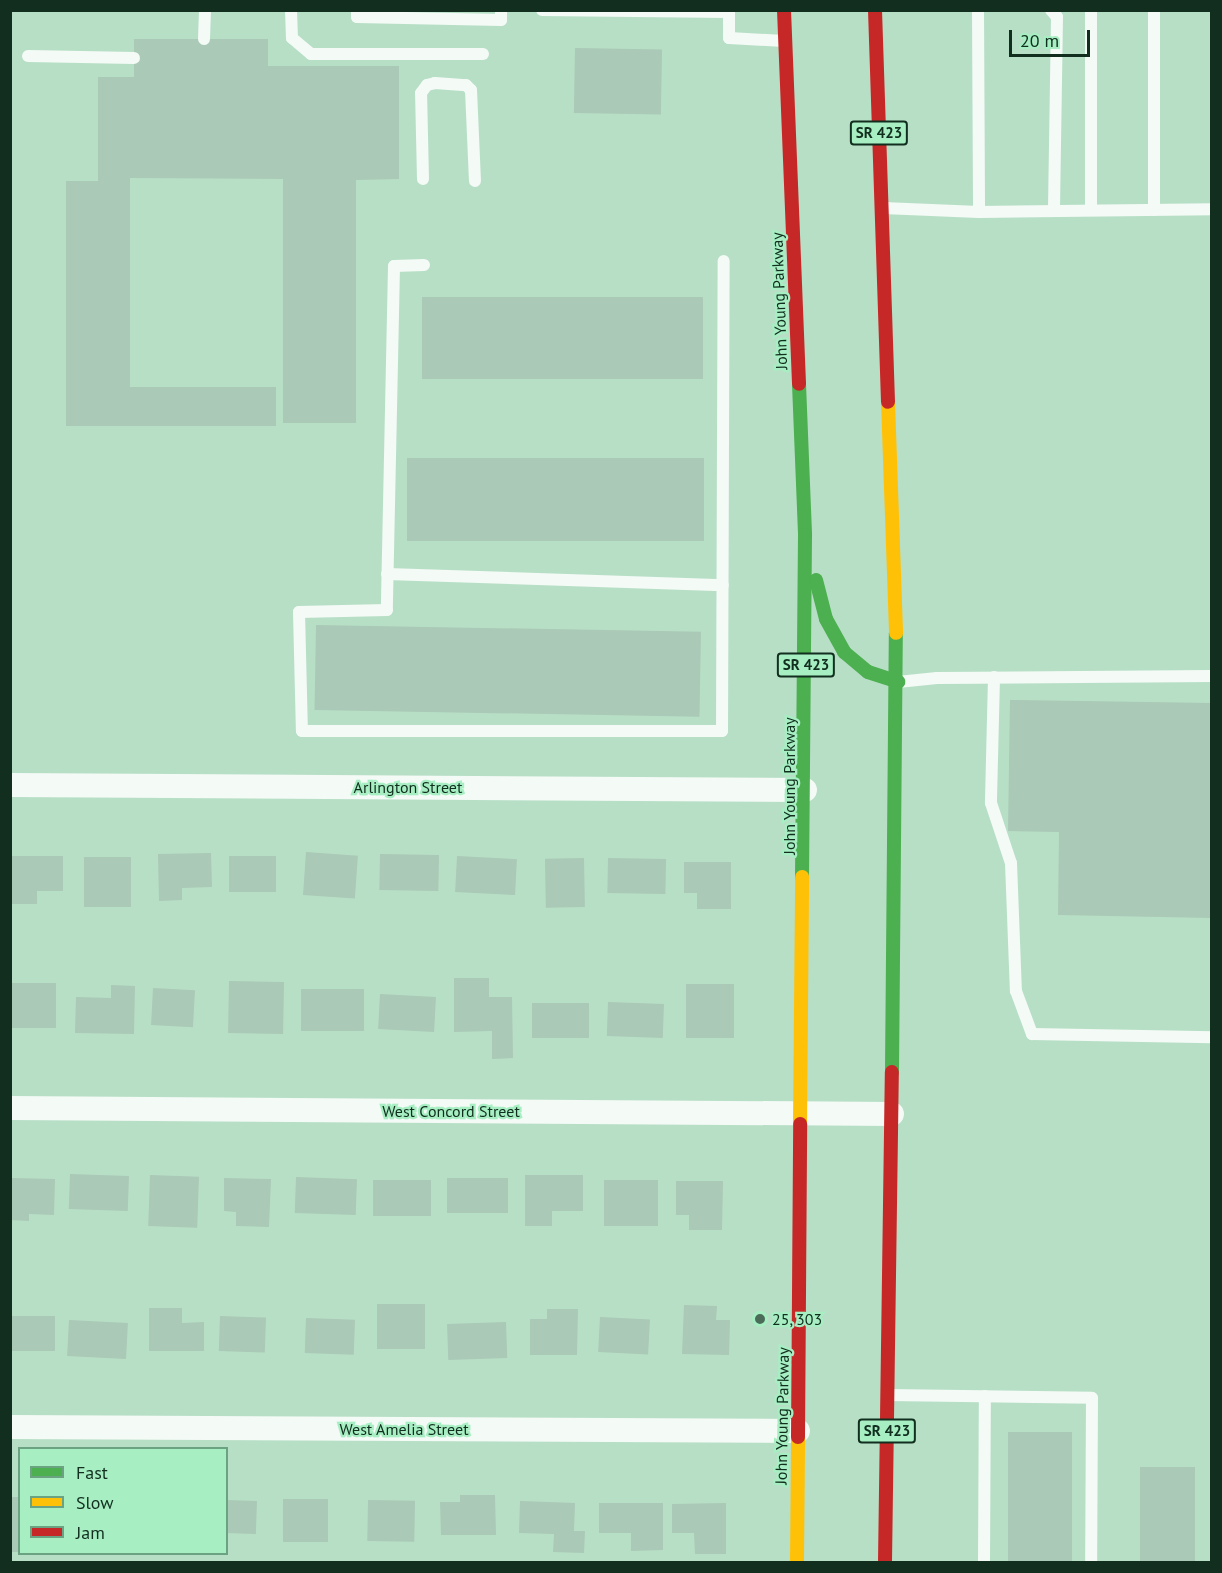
<!DOCTYPE html>
<html>
<head>
<meta charset="utf-8">
<style>
  body { margin:0 }
  #map { position:relative; width:1222px; height:1573px; overflow:hidden; background:#b7dfc6; font-family:"PT Sans",sans-serif }
  div>[style] { position:absolute }
  [style*='--x'] { left:calc(var(--x)*1px); top:calc(var(--y)*1px); width:calc(var(--w)*1px); rotate:calc(var(--a)*1deg) }
  .building>* { inset:0; background:#aac9b6; transform-origin:0 0 }
  .lane>* { height:12px; margin:-6px; padding:0 6px; transform-origin:6px; border-radius:6px; background:#f4faf6 }
  .street>* { height:24px; margin:-12px; padding:0 12px; transform-origin:12px; border-radius:12px; background:#f4faf6 }
  .fast>* { height:14px; margin:-7px; padding:0 7px; transform-origin:7px; border-radius:7px; background:#4caf50 }
  .slow>* { height:14px; margin:-7px; padding:0 7px; transform-origin:7px; border-radius:7px; background:#ffc107 }
  .jam>* { height:14px; margin:-7px; padding:0 7px; transform-origin:7px; border-radius:7px; background:#c62828 }
  .dots>* { width:16px; height:16px; translate:-50% -50%; box-sizing:border-box; border:3px solid #a7efc3; border-radius:50% }
  span { translate:-50% -50%; white-space:nowrap; text-align:center; line-height:1.15; -webkit-text-stroke:4.5px #a7efc3; paint-order:stroke }
  .shield-label span { padding:2px 4px; background:#a7efc3; border:2px solid; border-radius:4px; -webkit-text-stroke-width:0 }
  .shield-label { font-size:15px; color:#112e1e; font-weight:700 }
  .street-label { font-size:16px; color:#112e1e }
  .poi-label { font-size:16px; color:#112e1e }
  .left { translate:0 -50%; text-align:left }
  .frame { position:absolute; inset:0; border:12px solid #112e1e; pointer-events:none }
  .legend { position:absolute; left:18px; top:1447px; width:210px; height:108px; box-sizing:border-box; background:#a7efc3; border:2px solid #6ba281; margin:0; padding:8px 10px; list-style:none; font-size:18px; color:#112e1e }
  .legend li { display:flex; align-items:center; gap:12px; height:30px }
  .legend b { width:30px; border:2px solid #6ba281 }
  .scale { position:absolute; left:1009px; top:30px; width:81px; height:27px; box-sizing:border-box; border:3px solid #112e1e; border-top:0; padding-left:8px; font-size:18px; line-height:21px; white-space:nowrap; color:#112e1e; -webkit-text-stroke:4px #a7efc3; paint-order:stroke }
</style>
</head>
<body>
<div id="map">
  <div class="building">
    <i style="clip-path:polygon(134px 39px,268px 39px,268px 66px,399px 66px,399px 179px,356px 180px,356px 423px,283px 423px,283px 179px,130px 178px,130px 387px,276px 387px,276px 426px,66px 426px,66px 181px,98px 181px,98px 77px,134px 77px)"></i>
    <i style="left:575px;top:48px;width:87px;height:65px;rotate:1deg"></i>
    <i style="left:422px;top:297px;width:281px;height:82px"></i>
    <i style="left:407px;top:458px;width:297px;height:83px"></i>
    <i style="left:316px;top:625px;width:385px;height:85px;rotate:1deg"></i>
    <i style="clip-path:polygon(1010px 700px,1212px 703px,1212px 918px,1058px 915px,1059px 832px,1008px 831px)"></i>
    <i style="left:306px;top:852px;width:52px;height:43px;rotate:4deg"></i>
    <i style="clip-path:polygon(211px 853px,212px 887px,182px 888px,182px 900px,159px 901px,158px 854px)"></i>
    <i style="left:380px;top:854px;width:59px;height:36px;rotate:1deg"></i>
    <i style="clip-path:polygon(10px 856px,63px 856px,63px 891px,37px 891px,37px 904px,10px 904px)"></i>
    <i style="left:229px;top:856px;width:47px;height:36px"></i>
    <i style="left:457px;top:856px;width:60px;height:36px;rotate:3deg"></i>
    <i style="left:84px;top:857px;width:47px;height:50px"></i>
    <i style="left:584px;top:858px;width:49px;height:39px;rotate:89deg"></i>
    <i style="left:608px;top:858px;width:58px;height:35px;rotate:1deg"></i>
    <i style="clip-path:polygon(684px 862px,731px 862px,731px 909px,697px 909px,697px 893px,684px 893px)"></i>
    <i style="clip-path:polygon(454px 978px,489px 978px,489px 997px,512px 997px,513px 1058px,492px 1059px,492px 1031px,454px 1032px)"></i>
    <i style="left:229px;top:981px;width:55px;height:52px;rotate:1deg"></i>
    <i style="left:10px;top:983px;width:46px;height:45px"></i>
    <i style="left:686px;top:984px;width:48px;height:54px"></i>
    <i style="clip-path:polygon(111px 985px,135px 986px,134px 1034px,75px 1033px,76px 997px,111px 998px)"></i>
    <i style="left:153px;top:988px;width:42px;height:37px;rotate:3deg"></i>
    <i style="left:364px;top:989px;width:42px;height:63px;rotate:90deg"></i>
    <i style="left:380px;top:994px;width:56px;height:35px;rotate:3deg"></i>
    <i style="left:608px;top:1002px;width:56px;height:34px;rotate:2deg"></i>
    <i style="left:532px;top:1003px;width:57px;height:35px"></i>
    <i style="left:70px;top:1174px;width:59px;height:35px;rotate:2deg"></i>
    <i style="left:150px;top:1175px;width:49px;height:51px;rotate:2deg"></i>
    <i style="clip-path:polygon(525px 1175px,583px 1175px,583px 1211px,552px 1211px,552px 1226px,525px 1226px)"></i>
    <i style="left:296px;top:1177px;width:61px;height:36px;rotate:2deg"></i>
    <i style="clip-path:polygon(10px 1178px,55px 1179px,54px 1215px,29px 1214px,29px 1221px,10px 1220px)"></i>
    <i style="clip-path:polygon(224px 1178px,271px 1179px,269px 1227px,236px 1226px,236px 1212px,224px 1211px)"></i>
    <i style="left:447px;top:1178px;width:61px;height:35px"></i>
    <i style="left:431px;top:1180px;width:36px;height:58px;rotate:90deg"></i>
    <i style="left:604px;top:1180px;width:54px;height:46px"></i>
    <i style="clip-path:polygon(676px 1181px,723px 1181px,722px 1230px,689px 1230px,689px 1215px,676px 1215px)"></i>
    <i style="left:377px;top:1304px;width:48px;height:45px"></i>
    <i style="clip-path:polygon(684px 1305px,717px 1306px,716px 1320px,730px 1320px,729px 1355px,682px 1354px)"></i>
    <i style="clip-path:polygon(149px 1308px,182px 1308px,182px 1323px,204px 1322px,204px 1351px,149px 1351px)"></i>
    <i style="clip-path:polygon(547px 1309px,578px 1309px,577px 1355px,530px 1355px,530px 1319px,547px 1319px)"></i>
    <i style="left:10px;top:1316px;width:45px;height:35px"></i>
    <i style="left:220px;top:1316px;width:46px;height:35px;rotate:2deg"></i>
    <i style="left:600px;top:1317px;width:50px;height:35px;rotate:3deg"></i>
    <i style="left:306px;top:1318px;width:49px;height:35px;rotate:2deg"></i>
    <i style="left:69px;top:1320px;width:59px;height:36px;rotate:3deg"></i>
    <i style="left:506px;top:1322px;width:36px;height:59px;rotate:88deg"></i>
    <i style="left:1008px;top:1432px;width:64px;height:130px"></i>
    <i style="left:1140px;top:1467px;width:55px;height:95px"></i>
    <i style="clip-path:polygon(460px 1495px,495px 1495px,496px 1535px,441px 1535px,440px 1502px,460px 1502px)"></i>
    <i style="left:10px;top:1497px;width:10px;height:55px"></i>
    <i style="left:328px;top:1499px;width:43px;height:45px;rotate:90deg"></i>
    <i style="left:226px;top:1500px;width:31px;height:33px;rotate:2deg"></i>
    <i style="left:368px;top:1500px;width:47px;height:41px;rotate:1deg"></i>
    <i style="clip-path:polygon(520px 1501px,575px 1503px,574px 1531px,585px 1531px,584px 1553px,553px 1552px,554px 1534px,519px 1533px)"></i>
    <i style="clip-path:polygon(599px 1503px,663px 1503px,663px 1550px,631px 1551px,631px 1533px,599px 1533px)"></i>
    <i style="clip-path:polygon(726px 1503px,726px 1554px,695px 1554px,694px 1533px,672px 1533px,672px 1504px)"></i>
  </div>
  <div class="lane">
    <i style="--x:291;--y:10;--w:28;--a:88"></i>
    <i style="--x:292;--y:38;--w:25;--a:40"></i>
    <i style="--x:311;--y:54;--w:172;--a:0"></i>
    <i style="--x:357;--y:10;--w:7;--a:90"></i>
    <i style="--x:357;--y:17;--w:144;--a:1.2"></i>
    <i style="--x:501;--y:20;--w:10;--a:-90"></i>
    <i style="--x:542;--y:10;--w:187;--a:0.6"></i>
    <i style="--x:729;--y:10;--w:28;--a:90"></i>
    <i style="--x:729;--y:38;--w:55;--a:3.1"></i>
    <i style="--x:978;--y:10;--w:202;--a:89.7"></i>
    <i style="--x:1051;--y:10;--w:9;--a:49"></i>
    <i style="--x:1057;--y:17;--w:194;--a:90.9"></i>
    <i style="--x:1091;--y:10;--w:200;--a:90"></i>
    <i style="--x:204;--y:39;--w:29;--a:-88"></i>
    <i style="--x:28;--y:56;--w:106;--a:1.1"></i>
    <i style="--x:423;--y:179;--w:86;--a:-91.3"></i>
    <i style="--x:421;--y:93;--w:10;--a:-53"></i>
    <i style="--x:427;--y:85;--w:8;--a:-14"></i>
    <i style="--x:435;--y:83;--w:31;--a:4"></i>
    <i style="--x:466;--y:85;--w:7;--a:45"></i>
    <i style="--x:471;--y:90;--w:91;--a:87.5"></i>
    <i style="--x:883;--y:208;--w:96;--a:2.4"></i>
    <i style="--x:979;--y:212;--w:233;--a:-0.7"></i>
    <i style="--x:1154;--y:210;--w:200;--a:-90"></i>
    <i style="--x:424;--y:265;--w:30;--a:178"></i>
    <i style="--x:394;--y:266;--w:344;--a:91.2"></i>
    <i style="--x:387;--y:610;--w:88;--a:178.7"></i>
    <i style="--x:299;--y:612;--w:119;--a:88.6"></i>
    <i style="--x:302;--y:731;--w:420;--a:0"></i>
    <i style="--x:722;--y:731;--w:470;--a:-89.8"></i>
    <i style="--x:387;--y:574;--w:336;--a:1.9"></i>
    <i style="--x:994;--y:677;--w:126;--a:91.4"></i>
    <i style="--x:991;--y:803;--w:63;--a:71.6"></i>
    <i style="--x:1011;--y:863;--w:128;--a:87.8"></i>
    <i style="--x:1016;--y:991;--w:46;--a:69.6"></i>
    <i style="--x:1032;--y:1034;--w:180;--a:1"></i>
    <i style="--x:898;--y:682;--w:39;--a:-6"></i>
    <i style="--x:937;--y:678;--w:275;--a:-0.4"></i>
    <i style="--x:888;--y:1395;--w:204;--a:0.8"></i>
    <i style="--x:1092;--y:1398;--w:164;--a:90.3"></i>
    <i style="--x:984;--y:1562;--w:166;--a:-89.7"></i>
  </div>
  <div class="street">
    <i style="--x:10;--y:785;--w:795;--a:0.36"></i>
    <i style="--x:10;--y:1108;--w:882;--a:0.39"></i>
    <i style="--x:10;--y:1427;--w:788;--a:0.29"></i>
  </div>
  <div class="fast">
    <i style="--x:799;--y:384;--w:151;--a:87.7"></i>
    <i style="--x:805;--y:535;--w:342;--a:90.5"></i>
    <i style="--x:816;--y:580;--w:40;--a:75.6"></i>
    <i style="--x:826;--y:619;--w:38;--a:61"></i>
    <i style="--x:844;--y:652;--w:31;--a:40"></i>
    <i style="--x:868;--y:672;--w:32;--a:18"></i>
    <i style="--x:892;--y:1072;--w:439;--a:-89.5"></i>
  </div>
  <div class="slow">
    <i style="--x:888;--y:402;--w:231;--a:88"></i>
    <i style="--x:800;--y:1124;--w:247;--a:-89.5"></i>
    <i style="--x:797;--y:1562;--w:125;--a:-89.5"></i>
  </div>
  <div class="jam">
    <i style="--x:784;--y:10;--w:374;--a:87.7"></i>
    <i style="--x:875;--y:10;--w:392;--a:88.1"></i>
    <i style="--x:798;--y:1437;--w:313;--a:-89.6"></i>
    <i style="--x:885;--y:1562;--w:490;--a:-89.2"></i>
  </div>
  <div class="dots">
    <i style="left:760px;top:1319px;background:#4b6c59"></i>
  </div>
  <div class="shield-label">
    <span style="left:879px;top:133px">SR 423</span>
    <span style="left:806px;top:665px">SR 423</span>
    <span style="left:887px;top:1431px">SR 423</span>
  </div>
  <div class="street-label">
    <span style="left:779px;top:301px;rotate:-92deg">John Young Parkway</span>
    <span style="left:789px;top:786px;rotate:-90deg">John Young Parkway</span>
    <span style="left:408px;top:787px">Arlington Street</span>
    <span style="left:451px;top:1111px">West Concord Street</span>
    <span style="left:782px;top:1416px;rotate:-89deg">John Young Parkway</span>
    <span style="left:404px;top:1429px">West Amelia Street</span>
  </div>
  <div class="poi-label">
    <span class="left" style="left:772px;top:1319px">25, 303</span>
  </div>
  <div class="frame"></div>
  <ul class="legend">
  <li><b style="height:8px;background:#4caf50"></b>Fast</li>
  <li><b style="height:8px;background:#ffc107"></b>Slow</li>
  <li><b style="height:8px;background:#c62828"></b>Jam</li>
  </ul>
  <div class="scale">20 m</div>
</div>
</body>
</html>
